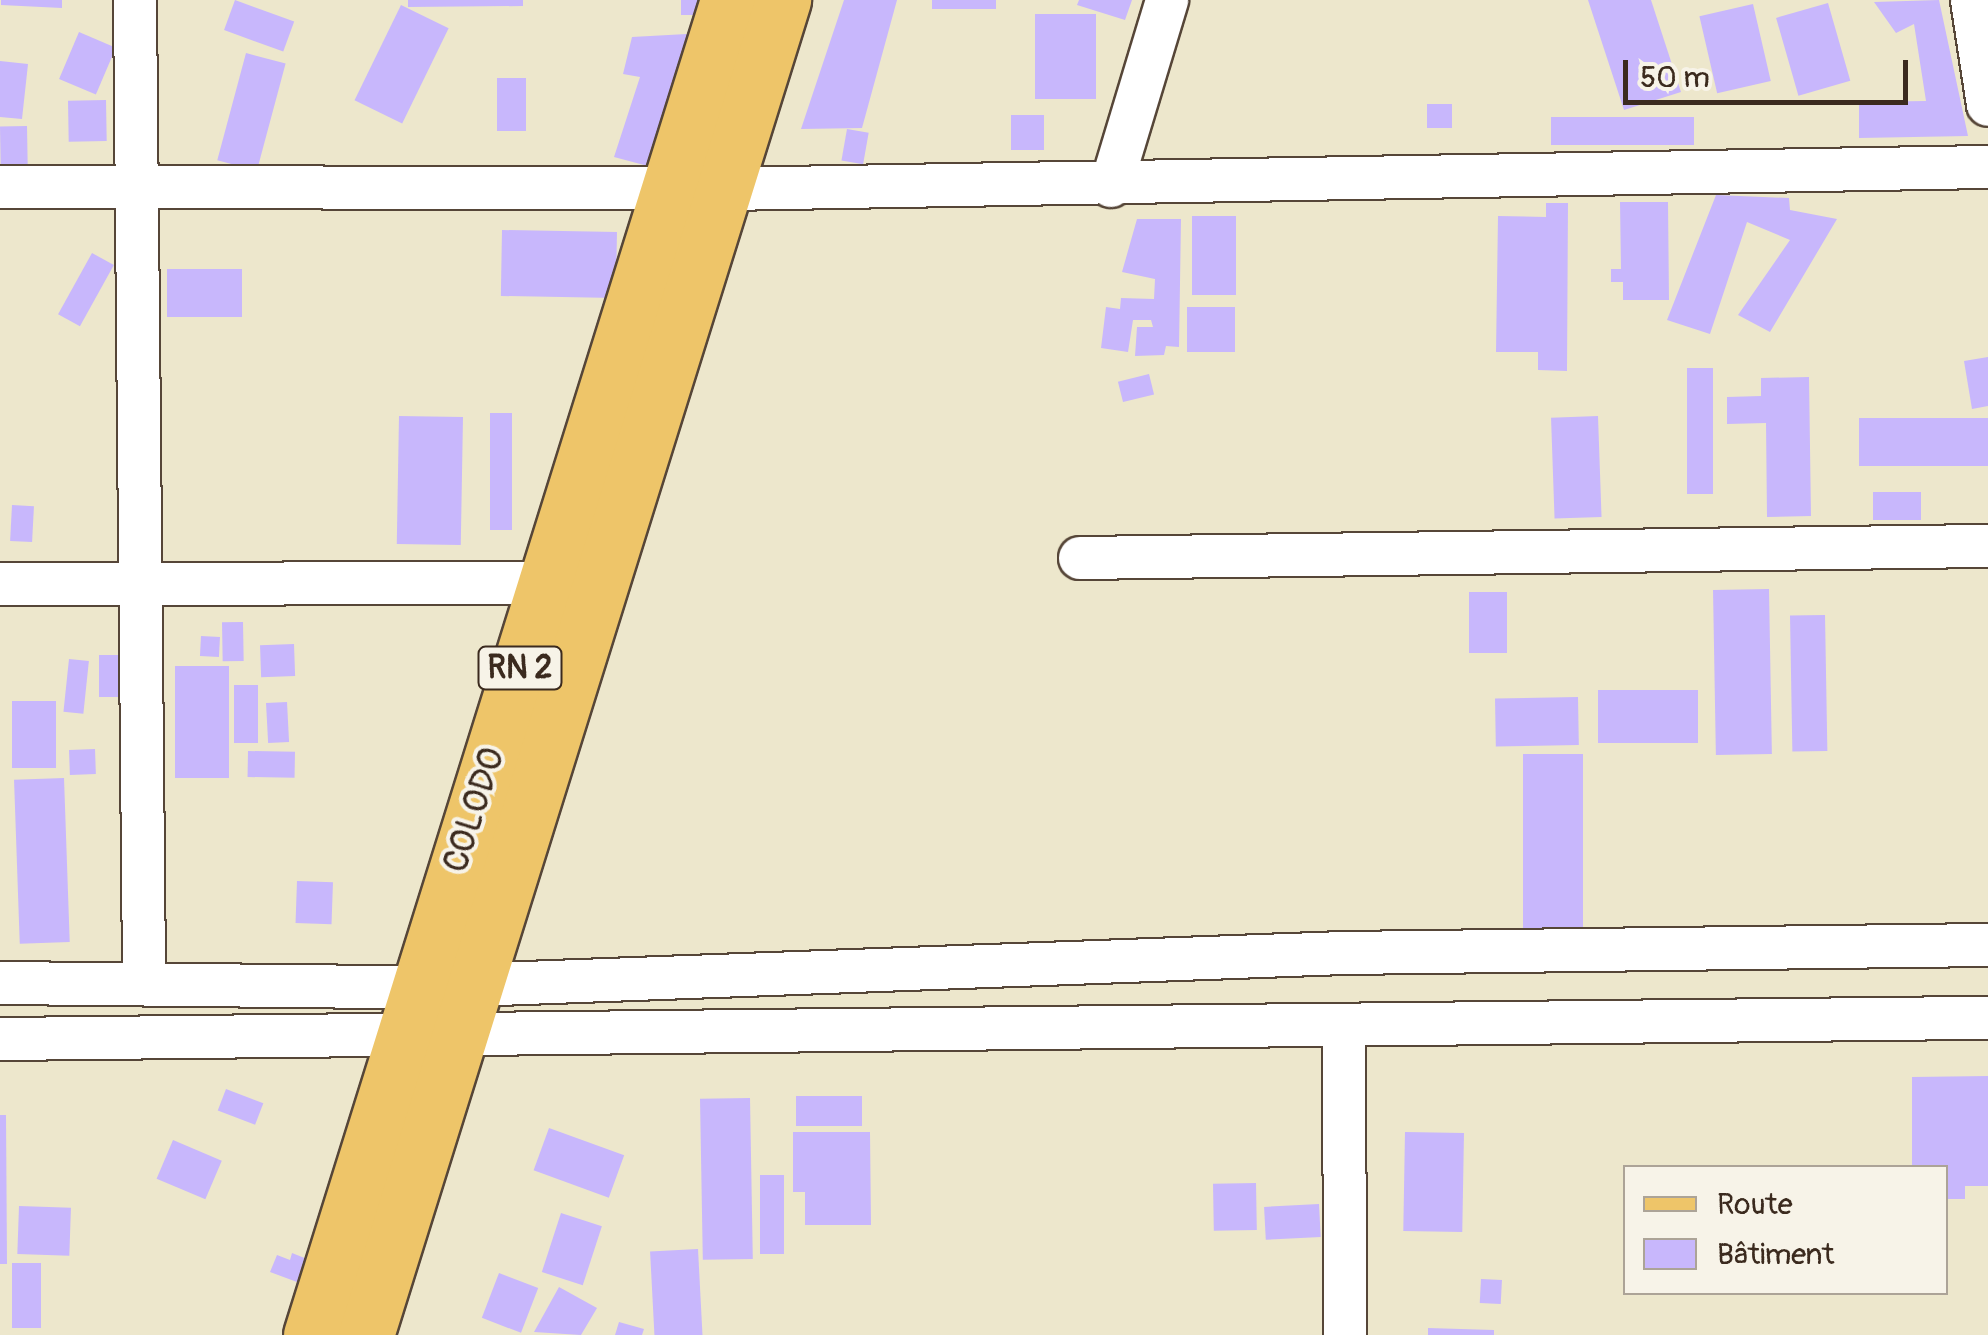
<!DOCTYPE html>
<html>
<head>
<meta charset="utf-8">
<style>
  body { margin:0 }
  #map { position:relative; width:1988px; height:1335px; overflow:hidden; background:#ede7cc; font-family:Pangolin,sans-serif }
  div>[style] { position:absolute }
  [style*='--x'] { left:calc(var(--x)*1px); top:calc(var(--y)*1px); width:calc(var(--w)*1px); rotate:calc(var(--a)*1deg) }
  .building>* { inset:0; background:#c8b7fc; transform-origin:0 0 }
  .roads { filter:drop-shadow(2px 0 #564638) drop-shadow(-2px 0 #564638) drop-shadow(0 2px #564638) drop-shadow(0 -2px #564638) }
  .minor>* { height:42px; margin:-21px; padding:0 21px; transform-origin:21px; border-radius:21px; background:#fff }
  .primary>* { height:55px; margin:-27.5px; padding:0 27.5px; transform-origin:27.5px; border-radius:27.5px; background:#eec569 }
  span { translate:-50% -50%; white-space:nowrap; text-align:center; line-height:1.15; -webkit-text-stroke:8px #f7f3e8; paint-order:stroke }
  .shield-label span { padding:2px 8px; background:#f7f3e8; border:2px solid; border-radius:8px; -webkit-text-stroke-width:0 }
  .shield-label { font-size:32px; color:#3b2a1e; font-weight:700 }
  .street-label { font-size:35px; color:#3b2a1e }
  .legend { position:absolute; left:1623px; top:1165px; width:325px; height:130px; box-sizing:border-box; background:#f7f3e8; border:2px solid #aca397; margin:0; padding:12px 18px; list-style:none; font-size:30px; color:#3b2a1e }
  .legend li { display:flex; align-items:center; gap:20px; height:50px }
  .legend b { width:50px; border:2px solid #aca397 }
  .scale { position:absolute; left:1623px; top:60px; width:285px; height:45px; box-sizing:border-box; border:5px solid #3b2a1e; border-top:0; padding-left:12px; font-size:30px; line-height:35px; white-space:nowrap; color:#3b2a1e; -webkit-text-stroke:8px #f7f3e8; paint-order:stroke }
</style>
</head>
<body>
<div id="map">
  <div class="building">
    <i style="clip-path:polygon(1px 0,62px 0,62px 8px,1px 5px)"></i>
    <i style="left:235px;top:0;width:63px;height:32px;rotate:20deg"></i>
    <i style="clip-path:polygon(408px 0,523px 0,523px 6px,408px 7px)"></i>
    <i style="left:681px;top:0;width:23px;height:15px"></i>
    <i style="clip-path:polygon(844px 0,897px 0,862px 128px,801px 129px)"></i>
    <i style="left:932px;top:0;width:64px;height:9px"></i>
    <i style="clip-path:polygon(1079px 0,1132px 0,1125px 20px,1077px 5px)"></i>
    <i style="clip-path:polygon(1588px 0,1651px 0,1681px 92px,1624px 110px)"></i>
    <i style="clip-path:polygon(1939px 0,1968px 136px,1859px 138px,1859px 102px,1926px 101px,1914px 24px,1896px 33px,1874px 2px)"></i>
    <i style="left:1828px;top:3px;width:81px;height:54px;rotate:74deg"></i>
    <i style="left:1753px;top:4px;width:79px;height:55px;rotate:77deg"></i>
    <i style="left:401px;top:5px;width:53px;height:106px;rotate:26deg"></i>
    <i style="left:1035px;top:14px;width:61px;height:85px"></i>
    <i style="left:79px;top:32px;width:40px;height:51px;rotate:23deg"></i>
    <i style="clip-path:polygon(705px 33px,659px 169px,614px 157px,640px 77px,623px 74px,632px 37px)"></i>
    <i style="left:246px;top:53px;width:41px;height:111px;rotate:15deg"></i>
    <i style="clip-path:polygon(0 61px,28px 64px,22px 119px,0 117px)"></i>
    <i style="left:497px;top:78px;width:29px;height:53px"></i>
    <i style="left:106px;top:100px;width:41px;height:38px;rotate:89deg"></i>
    <i style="left:1427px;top:104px;width:25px;height:24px"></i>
    <i style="left:1044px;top:115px;width:35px;height:33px;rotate:90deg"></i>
    <i style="left:1551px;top:117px;width:143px;height:28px"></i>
    <i style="left:27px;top:126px;width:40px;height:27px;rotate:89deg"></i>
    <i style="left:847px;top:129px;width:22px;height:32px;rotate:10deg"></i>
    <i style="clip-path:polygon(1716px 195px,1789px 198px,1790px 210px,1837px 219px,1770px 332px,1738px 315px,1790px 240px,1747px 222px,1710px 334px,1667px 320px)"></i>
    <i style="clip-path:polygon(1620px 202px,1668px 202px,1669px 300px,1623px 300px,1623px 282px,1611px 282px,1611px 269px,1621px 269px)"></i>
    <i style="clip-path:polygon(1546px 203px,1568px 203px,1567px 371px,1538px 370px,1538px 352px,1496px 352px,1498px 216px,1546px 217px)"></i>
    <i style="left:1192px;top:216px;width:44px;height:79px"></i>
    <i style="clip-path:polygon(1137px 219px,1181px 219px,1179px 347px,1166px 346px,1164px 355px,1135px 356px,1137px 327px,1153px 327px,1151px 320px,1133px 320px,1128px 352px,1101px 348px,1106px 307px,1120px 309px,1121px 298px,1154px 299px,1155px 279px,1122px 272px)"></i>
    <i style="left:502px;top:230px;width:115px;height:66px;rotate:1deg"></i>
    <i style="left:92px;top:253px;width:25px;height:70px;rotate:29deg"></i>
    <i style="left:242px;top:269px;width:48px;height:75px;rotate:90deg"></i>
    <i style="left:1187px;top:307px;width:48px;height:45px"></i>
    <i style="clip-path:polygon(1988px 357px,1988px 406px,1972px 409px,1964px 361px)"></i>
    <i style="left:1687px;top:368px;width:26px;height:126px"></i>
    <i style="left:1149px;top:374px;width:21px;height:32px;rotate:76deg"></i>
    <i style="clip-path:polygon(1809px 377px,1811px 516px,1767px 517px,1766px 423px,1727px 424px,1727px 397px,1761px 396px,1761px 378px)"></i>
    <i style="left:512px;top:413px;width:117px;height:22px;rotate:90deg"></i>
    <i style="left:399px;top:416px;width:64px;height:128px;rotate:1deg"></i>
    <i style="left:1598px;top:416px;width:101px;height:47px;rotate:88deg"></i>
    <i style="left:1988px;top:418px;width:48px;height:129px;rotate:90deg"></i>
    <i style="left:1873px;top:492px;width:48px;height:28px"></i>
    <i style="left:12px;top:505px;width:22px;height:36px;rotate:3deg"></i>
    <i style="left:1769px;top:589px;width:165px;height:56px;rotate:89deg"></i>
    <i style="left:1469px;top:592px;width:38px;height:61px"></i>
    <i style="left:1825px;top:615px;width:136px;height:35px;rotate:89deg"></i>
    <i style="left:243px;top:622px;width:39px;height:21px;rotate:89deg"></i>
    <i style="left:201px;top:636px;width:19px;height:20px;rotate:3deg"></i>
    <i style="left:294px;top:644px;width:32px;height:34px;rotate:88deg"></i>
    <i style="left:99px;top:655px;width:22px;height:42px"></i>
    <i style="left:69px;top:659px;width:20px;height:53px;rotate:6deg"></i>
    <i style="left:175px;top:666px;width:54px;height:112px"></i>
    <i style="left:234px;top:685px;width:24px;height:58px"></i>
    <i style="left:1698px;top:690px;width:53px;height:100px;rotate:90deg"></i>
    <i style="left:1578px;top:697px;width:48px;height:83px;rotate:89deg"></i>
    <i style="left:12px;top:701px;width:44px;height:67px"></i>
    <i style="left:287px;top:702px;width:40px;height:21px;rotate:87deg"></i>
    <i style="left:95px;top:749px;width:25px;height:26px;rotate:88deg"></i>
    <i style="left:248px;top:751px;width:47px;height:26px;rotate:1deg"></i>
    <i style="left:1523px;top:754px;width:60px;height:180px"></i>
    <i style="left:64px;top:778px;width:164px;height:50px;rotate:88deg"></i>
    <i style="left:297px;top:881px;width:36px;height:42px;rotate:2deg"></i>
    <i style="clip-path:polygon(1988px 1076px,1988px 1186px,1965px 1186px,1965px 1199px,1946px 1199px,1946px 1168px,1912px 1168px,1912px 1077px)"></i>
    <i style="left:226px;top:1089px;width:40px;height:23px;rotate:21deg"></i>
    <i style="left:796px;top:1096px;width:66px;height:30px"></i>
    <i style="left:750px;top:1098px;width:161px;height:50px;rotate:89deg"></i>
    <i style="clip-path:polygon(0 1115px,6px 1115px,7px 1264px,0 1264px)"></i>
    <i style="left:549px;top:1128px;width:80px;height:45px;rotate:20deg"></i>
    <i style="clip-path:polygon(793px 1132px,870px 1132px,871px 1225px,805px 1225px,805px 1192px,793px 1192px)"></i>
    <i style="left:1405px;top:1132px;width:59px;height:99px;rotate:1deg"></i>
    <i style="left:173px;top:1140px;width:53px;height:42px;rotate:23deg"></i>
    <i style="left:760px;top:1175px;width:24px;height:79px"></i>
    <i style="left:1256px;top:1183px;width:47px;height:43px;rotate:89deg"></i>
    <i style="left:1319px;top:1204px;width:33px;height:55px;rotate:87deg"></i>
    <i style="left:19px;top:1206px;width:52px;height:48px;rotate:2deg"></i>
    <i style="left:561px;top:1213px;width:43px;height:62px;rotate:18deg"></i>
    <i style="left:698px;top:1249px;width:86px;height:48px;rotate:87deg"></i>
    <i style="clip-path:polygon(292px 1253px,307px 1259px,297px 1282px,270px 1272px,277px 1255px,290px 1260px)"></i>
    <i style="left:12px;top:1263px;width:29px;height:65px"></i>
    <i style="left:499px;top:1273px;width:42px;height:48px;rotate:21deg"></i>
    <i style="left:1481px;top:1279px;width:21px;height:24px;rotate:3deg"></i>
    <i style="clip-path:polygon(559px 1287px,597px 1308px,581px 1335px,534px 1332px)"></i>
    <i style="clip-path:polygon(619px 1322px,644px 1329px,642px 1335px,615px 1335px)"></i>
    <i style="clip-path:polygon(1428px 1328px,1494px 1330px,1494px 1335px,1428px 1335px)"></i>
  </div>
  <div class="roads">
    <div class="minor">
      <i style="--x:135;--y:0;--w:981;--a:89.47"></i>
      <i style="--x:1972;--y:0;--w:106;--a:81.3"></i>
      <i style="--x:1111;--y:186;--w:194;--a:-73.2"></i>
      <i style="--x:0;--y:187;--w:669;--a:0.09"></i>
      <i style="--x:726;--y:189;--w:1262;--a:-1"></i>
      <i style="--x:1080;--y:558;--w:908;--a:-0.76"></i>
      <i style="--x:0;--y:584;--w:547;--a:-0.1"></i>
      <i style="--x:0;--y:983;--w:416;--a:0.6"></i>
      <i style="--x:416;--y:987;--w:928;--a:-2.1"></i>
      <i style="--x:1343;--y:953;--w:645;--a:-0.71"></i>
      <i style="--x:1344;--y:1028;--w:307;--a:89.8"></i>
      <i style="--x:0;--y:1039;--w:1988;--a:-0.61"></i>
    </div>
    <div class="primary">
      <i style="--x:311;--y:1335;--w:1399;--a:-72.65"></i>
      <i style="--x:366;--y:1335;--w:1399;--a:-72.65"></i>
    </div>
  </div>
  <div class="shield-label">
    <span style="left:520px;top:668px">RN 2</span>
  </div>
  <div class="street-label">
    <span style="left:474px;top:810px;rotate:-72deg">COLODO</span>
  </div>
  <ul class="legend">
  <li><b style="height:12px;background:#eec569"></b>Route</li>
  <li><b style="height:28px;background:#c8b7fc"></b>Bâtiment</li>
  </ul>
  <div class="scale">50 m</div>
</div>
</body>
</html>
